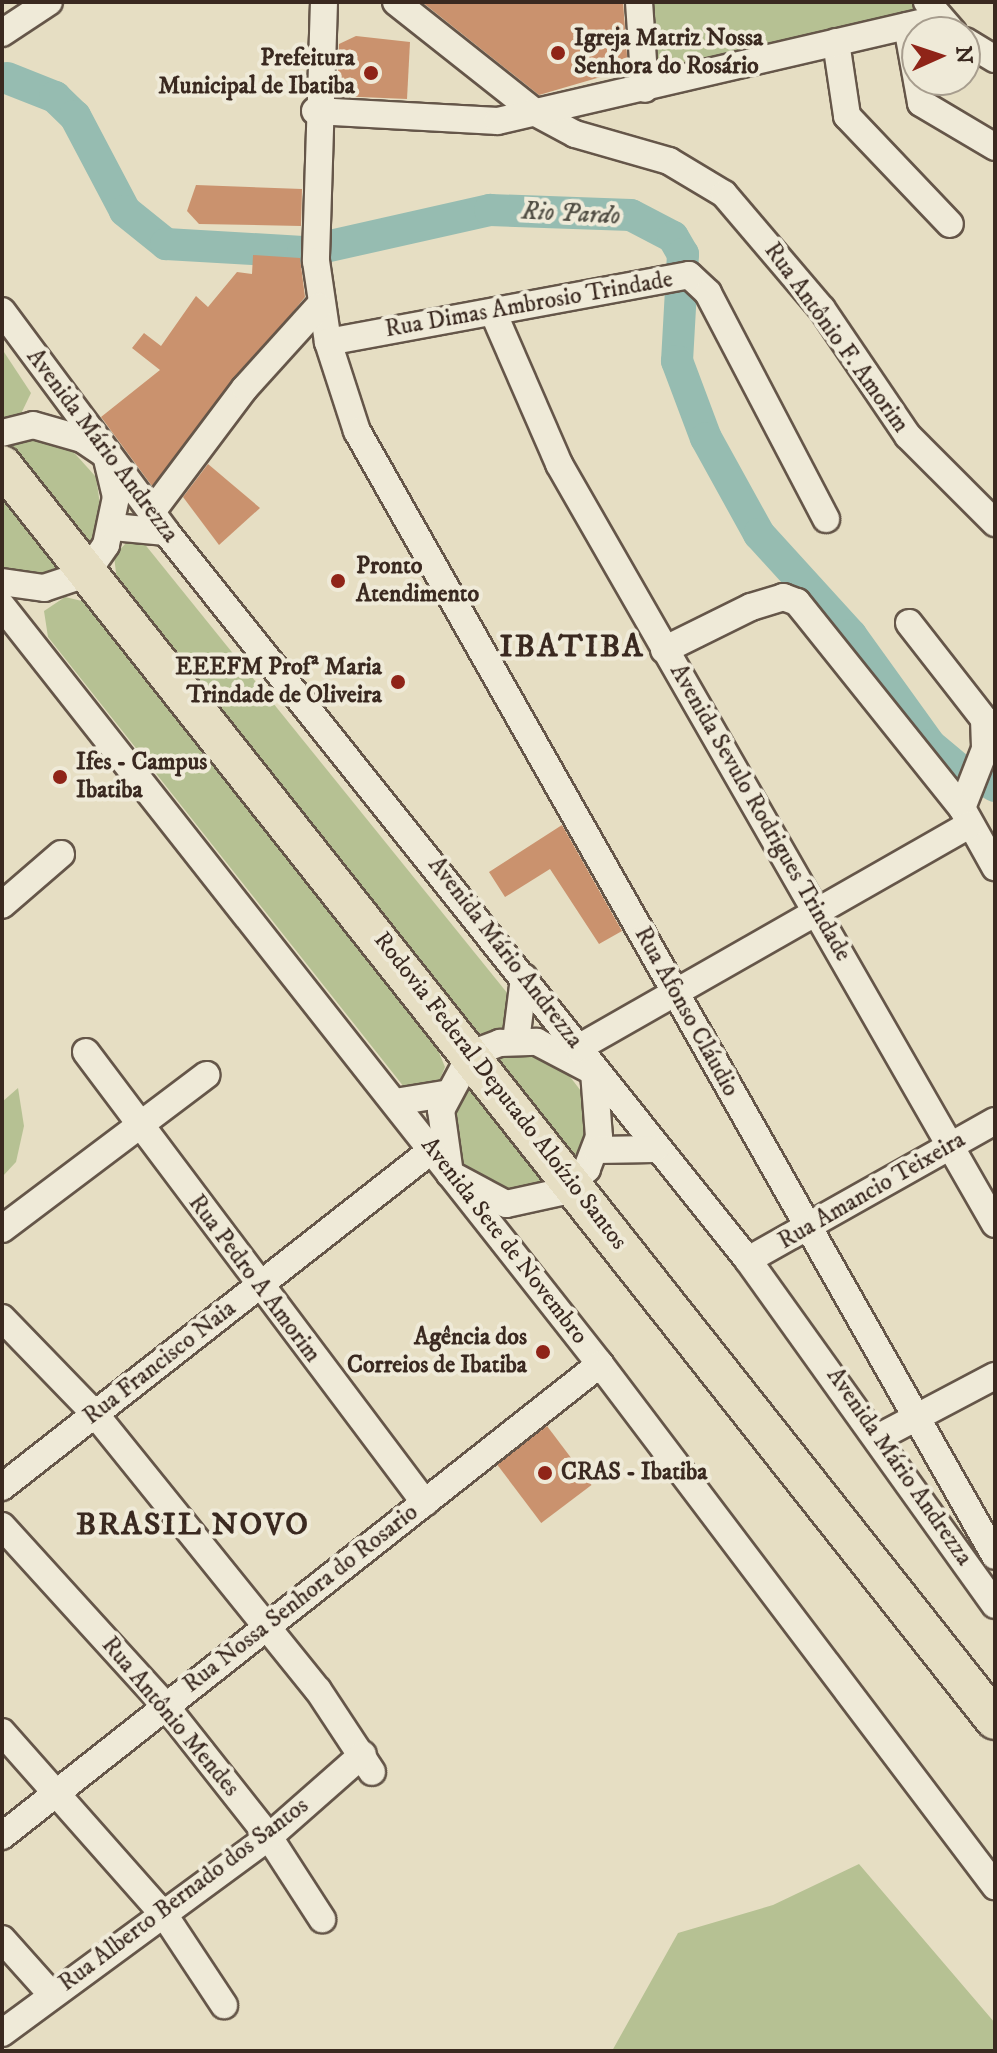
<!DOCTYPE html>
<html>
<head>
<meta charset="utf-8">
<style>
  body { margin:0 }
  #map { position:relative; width:997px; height:2053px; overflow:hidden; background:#e6dec3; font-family:"IM FELL DW Pica",serif }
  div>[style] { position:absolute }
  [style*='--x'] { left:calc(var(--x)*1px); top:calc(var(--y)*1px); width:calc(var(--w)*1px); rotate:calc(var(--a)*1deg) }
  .green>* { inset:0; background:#b6c193 }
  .river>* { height:32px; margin:-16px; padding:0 16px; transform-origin:16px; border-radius:16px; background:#96bcb1 }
  .building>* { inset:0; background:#ca926e; transform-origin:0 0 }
  .roads { filter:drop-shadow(2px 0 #655649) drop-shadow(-2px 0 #655649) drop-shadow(0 2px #655649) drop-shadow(0 -2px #655649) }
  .minor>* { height:26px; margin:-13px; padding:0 13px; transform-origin:13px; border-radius:13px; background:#efead8 }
  .highway>* { height:38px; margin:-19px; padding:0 19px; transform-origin:19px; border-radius:19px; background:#e6dec3 }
  .dots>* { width:22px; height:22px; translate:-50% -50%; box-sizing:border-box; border:4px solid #efead8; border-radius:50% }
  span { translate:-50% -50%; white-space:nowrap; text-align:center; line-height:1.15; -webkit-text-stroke:8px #efead8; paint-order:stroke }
  .poi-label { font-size:24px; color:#3a2920; font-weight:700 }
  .left { translate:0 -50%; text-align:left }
  .right { translate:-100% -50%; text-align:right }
  .street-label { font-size:24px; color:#3a2920 }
  .water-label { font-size:26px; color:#514e44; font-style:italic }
  .district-label { font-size:32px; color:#3a2920; font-weight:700; letter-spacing:2px }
  .frame { position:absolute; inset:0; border:4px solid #3a2920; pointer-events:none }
  .north { position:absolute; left:901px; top:16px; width:80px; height:80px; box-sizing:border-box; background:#efead8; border:2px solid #a79d8e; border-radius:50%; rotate:87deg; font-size:22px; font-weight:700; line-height:32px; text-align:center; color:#3a2920 }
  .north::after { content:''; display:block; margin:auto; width:28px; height:36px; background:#8f2418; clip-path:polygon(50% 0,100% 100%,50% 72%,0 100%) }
</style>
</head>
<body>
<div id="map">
  <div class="green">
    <i style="clip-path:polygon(645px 2px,925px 2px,928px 15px,651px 81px)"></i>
    <i style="clip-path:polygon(2px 349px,31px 393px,18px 420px,2px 421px)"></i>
    <i style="clip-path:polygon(43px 439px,69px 447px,96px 477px,102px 518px,85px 554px,3px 446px)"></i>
    <i style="clip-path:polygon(2px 484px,67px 569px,39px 579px,2px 572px)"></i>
    <i style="clip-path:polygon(143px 542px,508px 994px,508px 1028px,491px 1037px,474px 1031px,117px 581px,114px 556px,126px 543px)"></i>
    <i style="clip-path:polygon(65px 597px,82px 601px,438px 1050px,445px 1067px,438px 1084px,404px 1087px,48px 637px,44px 611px)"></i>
    <i style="clip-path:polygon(526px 1052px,561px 1065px,584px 1095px,588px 1132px,572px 1166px,489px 1059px)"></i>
    <i style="clip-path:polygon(468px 1076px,552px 1182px,500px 1191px,458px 1160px,451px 1107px)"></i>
    <i style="clip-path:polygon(18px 1088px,24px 1126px,16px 1162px,2px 1177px,2px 1102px)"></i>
    <i style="clip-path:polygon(859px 1864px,995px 2023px,995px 2051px,612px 2051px,678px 1933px,773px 1905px)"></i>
  </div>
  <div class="river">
    <i style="--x:7;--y:78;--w:52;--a:21.6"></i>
    <i style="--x:55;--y:97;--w:28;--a:44"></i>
    <i style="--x:75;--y:116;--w:107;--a:62.2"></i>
    <i style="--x:125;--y:211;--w:53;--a:38.8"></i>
    <i style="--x:166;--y:244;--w:137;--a:3.3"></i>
    <i style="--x:303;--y:252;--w:192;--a:-12.7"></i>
    <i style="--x:490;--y:210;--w:141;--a:2"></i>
    <i style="--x:631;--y:215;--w:47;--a:27.6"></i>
    <i style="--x:673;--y:237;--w:20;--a:60"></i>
    <i style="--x:683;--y:254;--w:107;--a:93.2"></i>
    <i style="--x:677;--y:361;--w:82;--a:69.4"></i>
    <i style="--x:706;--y:438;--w:110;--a:61.1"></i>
    <i style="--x:759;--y:534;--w:137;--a:47.7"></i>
    <i style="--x:851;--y:635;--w:135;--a:54.3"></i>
    <i style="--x:930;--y:745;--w:48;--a:40"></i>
    <i style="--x:990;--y:783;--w:6;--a:31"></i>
  </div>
  <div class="building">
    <i style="clip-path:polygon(422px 2px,623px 2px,628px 69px,539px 95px)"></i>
    <i style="clip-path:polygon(356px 36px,410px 42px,407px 99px,337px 96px,339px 44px)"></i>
    <i style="clip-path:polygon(196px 185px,302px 189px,301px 226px,199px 224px,187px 211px)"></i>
    <i style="clip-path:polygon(253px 255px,300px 258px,305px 297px,152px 486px,101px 417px,160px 370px,132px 348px,144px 333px,161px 346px,196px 296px,208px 307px,237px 272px,252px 274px)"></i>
    <i style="clip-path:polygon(208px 464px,260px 508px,219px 545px,183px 497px)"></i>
    <i style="clip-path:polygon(562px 825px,622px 931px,599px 944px,550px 869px,505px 897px,489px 872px)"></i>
    <i style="left:547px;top:1426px;width:74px;height:63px;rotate:53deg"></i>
  </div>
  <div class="roads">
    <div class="minor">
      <i style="--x:324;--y:2;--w:259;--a:91.8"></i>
      <i style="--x:316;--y:261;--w:82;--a:81.6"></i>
      <i style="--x:328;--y:342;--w:94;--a:72"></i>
      <i style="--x:357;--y:431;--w:1293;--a:60.44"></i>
      <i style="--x:396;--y:2;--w:179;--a:38.4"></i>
      <i style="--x:536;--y:113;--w:44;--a:28.3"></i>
      <i style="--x:575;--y:134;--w:98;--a:16"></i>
      <i style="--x:669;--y:161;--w:64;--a:31"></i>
      <i style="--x:724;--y:194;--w:151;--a:49.6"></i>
      <i style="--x:822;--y:309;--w:153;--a:55.9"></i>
      <i style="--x:908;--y:436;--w:123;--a:45"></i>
      <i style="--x:639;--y:2;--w:87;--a:86.1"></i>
      <i style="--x:927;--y:2;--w:40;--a:49"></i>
      <i style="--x:907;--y:26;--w:78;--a:79.7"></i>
      <i style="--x:921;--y:103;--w:86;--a:30.7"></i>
      <i style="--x:2;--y:33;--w:56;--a:-33.4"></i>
      <i style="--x:965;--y:41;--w:35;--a:31"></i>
      <i style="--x:836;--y:42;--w:75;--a:81.5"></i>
      <i style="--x:847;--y:116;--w:149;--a:46.4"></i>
      <i style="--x:315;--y:111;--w:183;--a:3.1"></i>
      <i style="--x:498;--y:121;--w:450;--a:-13.1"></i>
      <i style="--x:2;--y:311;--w:275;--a:53.4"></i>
      <i style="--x:166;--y:532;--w:932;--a:51.36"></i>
      <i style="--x:748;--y:1260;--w:424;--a:54.4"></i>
      <i style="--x:493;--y:312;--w:166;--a:66.5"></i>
      <i style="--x:559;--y:464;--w:876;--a:60.16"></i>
      <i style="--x:328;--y:342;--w:367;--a:-10.5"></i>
      <i style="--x:689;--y:275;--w:26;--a:43"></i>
      <i style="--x:708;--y:293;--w:255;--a:62.4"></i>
      <i style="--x:2;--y:433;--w:32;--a:-14"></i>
      <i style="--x:33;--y:425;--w:51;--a:15.9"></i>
      <i style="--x:82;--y:439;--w:29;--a:34"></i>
      <i style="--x:106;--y:455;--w:43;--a:76.6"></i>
      <i style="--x:116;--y:497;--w:49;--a:101.8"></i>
      <i style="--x:106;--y:545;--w:35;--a:125"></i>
      <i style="--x:86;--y:574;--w:44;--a:161.6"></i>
      <i style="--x:44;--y:588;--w:42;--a:-171.9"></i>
      <i style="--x:151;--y:513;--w:156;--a:-53.1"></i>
      <i style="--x:245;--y:388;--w:110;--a:-47.9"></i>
      <i style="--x:113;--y:527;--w:53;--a:5.4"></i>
      <i style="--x:2;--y:606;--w:965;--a:51.73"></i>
      <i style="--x:600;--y:1364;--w:655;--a:52.89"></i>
      <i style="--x:909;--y:623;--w:122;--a:52"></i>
      <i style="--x:984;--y:719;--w:30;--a:88"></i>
      <i style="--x:985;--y:749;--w:63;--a:111.3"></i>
      <i style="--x:664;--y:650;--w:97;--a:-26.3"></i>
      <i style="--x:751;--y:607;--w:34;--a:-17"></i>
      <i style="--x:783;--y:597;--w:15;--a:20"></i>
      <i style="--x:797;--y:602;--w:264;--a:51.3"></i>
      <i style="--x:962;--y:808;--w:68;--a:60.8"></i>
      <i style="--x:2;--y:905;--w:78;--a:-40.8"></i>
      <i style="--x:516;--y:1041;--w:64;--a:-82.8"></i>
      <i style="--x:537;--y:1042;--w:64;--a:27.8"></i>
      <i style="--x:594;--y:1072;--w:65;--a:85.6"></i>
      <i style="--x:599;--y:1137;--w:34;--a:111"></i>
      <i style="--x:587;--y:1169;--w:35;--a:139"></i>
      <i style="--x:561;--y:1192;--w:56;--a:167.7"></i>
      <i style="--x:506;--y:1204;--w:64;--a:-151.8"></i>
      <i style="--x:450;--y:1174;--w:65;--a:-98"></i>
      <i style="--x:441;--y:1110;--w:64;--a:-61.8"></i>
      <i style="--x:471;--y:1054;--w:31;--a:-21"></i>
      <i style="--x:500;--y:1043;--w:37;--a:-2"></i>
      <i style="--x:578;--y:1048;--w:451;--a:-29.7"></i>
      <i style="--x:86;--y:1052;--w:564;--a:53.07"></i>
      <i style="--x:395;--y:1102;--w:51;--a:-9.1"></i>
      <i style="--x:596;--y:1150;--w:59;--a:-1"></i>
      <i style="--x:2;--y:1229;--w:256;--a:-37"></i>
      <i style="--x:748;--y:1260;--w:283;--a:-29.4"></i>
      <i style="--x:2;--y:1318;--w:134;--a:45.9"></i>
      <i style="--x:95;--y:1414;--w:355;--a:51.1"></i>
      <i style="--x:318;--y:1690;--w:98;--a:56.6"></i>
      <i style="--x:881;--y:1436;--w:129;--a:-27.8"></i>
      <i style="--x:2;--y:1487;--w:546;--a:-38.09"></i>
      <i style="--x:2;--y:1526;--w:241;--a:47.7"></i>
      <i style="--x:164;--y:1704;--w:169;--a:51.7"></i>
      <i style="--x:269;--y:1837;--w:98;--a:57.1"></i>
      <i style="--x:2;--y:1732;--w:246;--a:48.5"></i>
      <i style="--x:165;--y:1916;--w:107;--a:56.5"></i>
      <i style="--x:2;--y:1836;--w:762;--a:-38.28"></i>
      <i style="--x:2;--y:1939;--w:75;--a:48.2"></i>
      <i style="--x:2;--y:2033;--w:331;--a:-36.3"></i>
      <i style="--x:269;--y:1837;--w:125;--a:-41.4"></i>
    </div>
    <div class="highway">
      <i style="--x:2;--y:465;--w:1600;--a:51.65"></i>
    </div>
  </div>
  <div class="dots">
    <i style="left:558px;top:53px;background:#8f2418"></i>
    <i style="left:371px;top:73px;background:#8f2418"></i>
    <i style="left:338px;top:581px;background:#8f2418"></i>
    <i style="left:398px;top:682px;background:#8f2418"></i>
    <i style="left:60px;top:777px;background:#8f2418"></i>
    <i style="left:543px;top:1352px;background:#8f2418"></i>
    <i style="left:545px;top:1473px;background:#8f2418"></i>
  </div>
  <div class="poi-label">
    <span class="left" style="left:574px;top:53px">Igreja Matriz Nossa<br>Senhora do Rosário</span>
    <span class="right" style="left:355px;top:73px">Prefeitura<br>Municipal de Ibatiba</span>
    <span class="left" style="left:356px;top:581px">Pronto<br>Atendimento</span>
    <span class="right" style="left:382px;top:682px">EEEFM Profª Maria<br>Trindade de Oliveira</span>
    <span class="left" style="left:76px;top:777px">Ifes - Campus<br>Ibatiba</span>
    <span class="right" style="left:527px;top:1352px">Agência dos<br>Correios de Ibatiba</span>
    <span class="left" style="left:561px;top:1473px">CRAS - Ibatiba</span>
  </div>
  <div class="street-label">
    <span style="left:529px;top:305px;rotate:-10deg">Rua Dimas Ambrosio Trindade</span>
    <span style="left:836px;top:338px;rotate:54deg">Rua Antônio F. Amorim</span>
    <span style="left:102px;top:446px;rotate:53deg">Avenida Mário Andrezza</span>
    <span style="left:760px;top:813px;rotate:60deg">Avenida Sevulo Rodrigues Trindade</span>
    <span style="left:505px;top:953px;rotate:52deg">Avenida Mário Andrezza</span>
    <span style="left:686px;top:1012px;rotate:61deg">Rua Afonso Cláudio</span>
    <span style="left:500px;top:1091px;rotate:52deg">Rodovia Federal Deputado Aloízio Santos</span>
    <span style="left:872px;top:1191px;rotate:-30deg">Rua Amancio Teixeira</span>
    <span style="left:504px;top:1241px;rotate:52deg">Avenida Sete de Novembro</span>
    <span style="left:254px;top:1279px;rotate:53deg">Rua Pedro A Amorim</span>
    <span style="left:160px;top:1363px;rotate:-38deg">Rua Francisco Naia</span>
    <span style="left:899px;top:1467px;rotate:55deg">Avenida Mário Andrezza</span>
    <span style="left:301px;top:1599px;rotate:-38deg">Rua Nossa Senhora do Rosario</span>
    <span style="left:170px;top:1717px;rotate:50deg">Rua Antônio Mendes</span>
    <span style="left:184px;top:1895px;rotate:-37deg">Rua Alberto Bernado dos Santos</span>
  </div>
  <div class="water-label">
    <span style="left:571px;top:214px;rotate:3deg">Rio Pardo</span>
  </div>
  <div class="district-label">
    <span style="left:572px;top:647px">IBATIBA</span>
    <span style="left:193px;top:1525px">BRASIL NOVO</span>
  </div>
  <div class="frame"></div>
  <div class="north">N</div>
</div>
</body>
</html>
